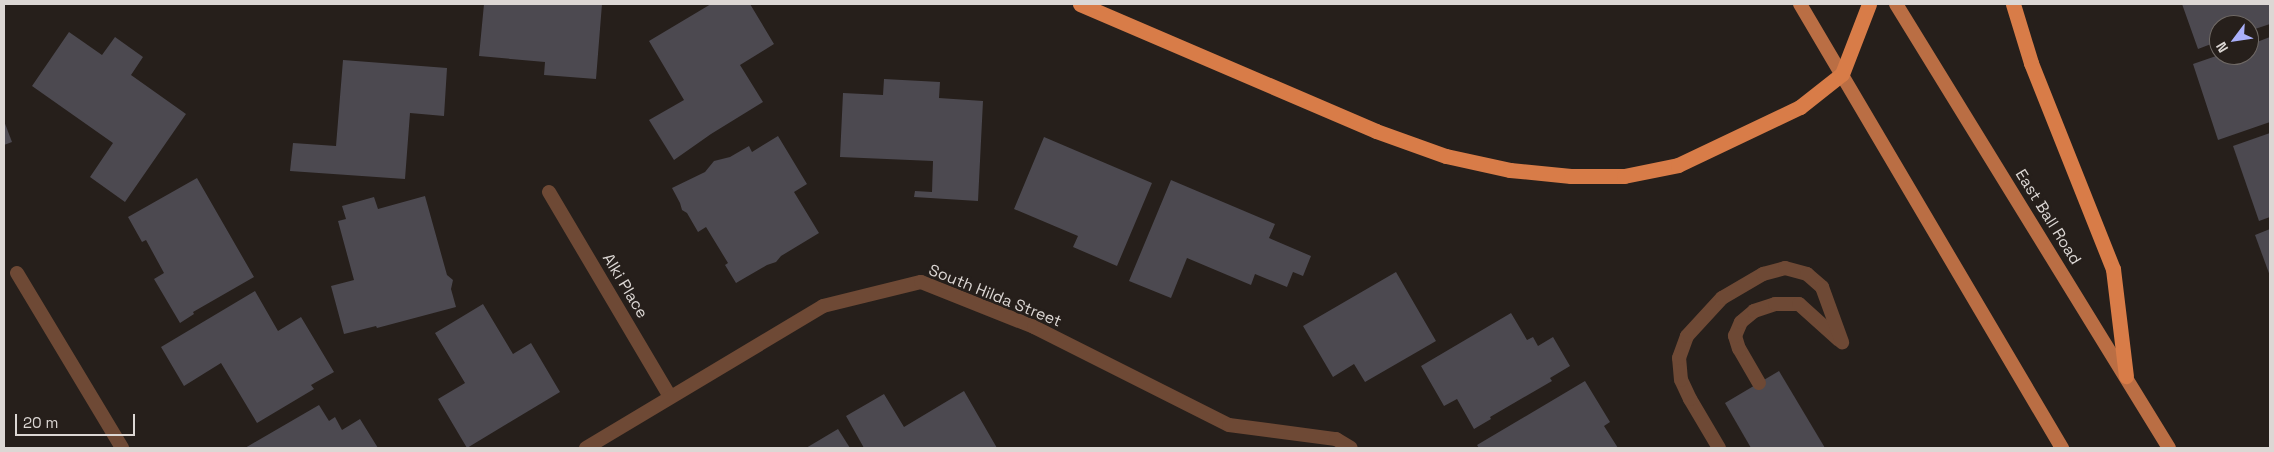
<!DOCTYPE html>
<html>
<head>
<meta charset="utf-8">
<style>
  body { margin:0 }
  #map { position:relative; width:2274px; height:452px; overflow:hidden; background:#261f1b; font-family:"Space Grotesk",sans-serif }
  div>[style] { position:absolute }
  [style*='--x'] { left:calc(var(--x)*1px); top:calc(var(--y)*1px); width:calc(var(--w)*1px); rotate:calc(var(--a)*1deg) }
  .building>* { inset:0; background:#4c4950 }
  .service>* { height:14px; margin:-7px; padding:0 7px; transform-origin:7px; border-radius:7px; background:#6e4935 }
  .minor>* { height:14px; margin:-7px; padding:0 7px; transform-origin:7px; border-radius:7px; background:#6e4935 }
  .primary>* { height:14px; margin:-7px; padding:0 7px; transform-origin:7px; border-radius:7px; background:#ba6e44 }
  .motorway>* { height:15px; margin:-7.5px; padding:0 7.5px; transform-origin:7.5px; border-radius:7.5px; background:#d87c48 }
  span { translate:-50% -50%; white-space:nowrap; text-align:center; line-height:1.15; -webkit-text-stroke:5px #261f1b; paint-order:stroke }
  .street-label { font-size:16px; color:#dcd7d4 }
  .frame { position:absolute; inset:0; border:5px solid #dcd7d4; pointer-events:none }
  .north { position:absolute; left:2209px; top:15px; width:50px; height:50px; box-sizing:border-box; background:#261f1b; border:1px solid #6f6965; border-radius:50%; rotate:239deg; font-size:14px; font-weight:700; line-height:20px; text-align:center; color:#dcd7d4 }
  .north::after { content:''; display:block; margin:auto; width:18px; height:22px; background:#aab0fb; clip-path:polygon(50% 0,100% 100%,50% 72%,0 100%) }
  .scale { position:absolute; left:15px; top:414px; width:120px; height:22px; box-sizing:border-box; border:2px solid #dcd7d4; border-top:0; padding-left:6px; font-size:15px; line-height:18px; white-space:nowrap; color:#dcd7d4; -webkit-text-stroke:4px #261f1b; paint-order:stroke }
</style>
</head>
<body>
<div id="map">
  <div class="building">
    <i style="clip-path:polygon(484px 4px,602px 4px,596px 79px,544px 75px,545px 62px,479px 56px)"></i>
    <i style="clip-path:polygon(711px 4px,750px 4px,774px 44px,740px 65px,763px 102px,711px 134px,674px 160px,649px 120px,684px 100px,649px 41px)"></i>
    <i style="clip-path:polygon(2182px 4px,2270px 4px,2270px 24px,2249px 31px,2249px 25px,2219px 25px,2219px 41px,2198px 49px)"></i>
    <i style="clip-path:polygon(69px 32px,102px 55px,115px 37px,143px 57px,131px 75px,186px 114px,125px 202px,90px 177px,113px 143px,32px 86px)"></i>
    <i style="clip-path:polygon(2270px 37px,2270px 122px,2218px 140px,2193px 64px,2219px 55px,2249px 55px,2249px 45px)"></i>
    <i style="clip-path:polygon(343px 60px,447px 68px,444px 116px,410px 113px,405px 179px,290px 171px,293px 143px,336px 146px)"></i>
    <i style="clip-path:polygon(884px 79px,940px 82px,939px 98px,983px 101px,978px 201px,914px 197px,915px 191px,932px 192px,933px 161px,840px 157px,843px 93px,883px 95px)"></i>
    <i style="clip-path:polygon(4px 121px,12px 142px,4px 145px)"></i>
    <i style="clip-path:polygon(2270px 133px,2270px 217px,2259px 221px,2233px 146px)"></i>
    <i style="clip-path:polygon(778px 136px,807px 184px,794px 192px,819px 233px,781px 256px,776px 262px,767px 265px,736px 283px,725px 265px,728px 263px,706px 227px,698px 232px,687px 213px,682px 210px,680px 203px,672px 188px,705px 172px,714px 161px,730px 157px,749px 146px,752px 152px)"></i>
    <i style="clip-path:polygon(1044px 137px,1152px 183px,1117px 266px,1073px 247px,1078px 236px,1014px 209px)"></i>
    <i style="clip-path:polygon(197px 178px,254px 277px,193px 312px,194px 314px,180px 323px,154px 279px,164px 273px,146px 240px,142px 242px,128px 217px)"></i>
    <i style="clip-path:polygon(1171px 180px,1275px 224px,1269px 238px,1311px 256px,1303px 276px,1293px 272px,1287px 287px,1255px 274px,1251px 285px,1187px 258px,1171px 298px,1129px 281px)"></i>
    <i style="clip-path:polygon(425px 196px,447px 275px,453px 280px,451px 289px,456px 307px,377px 328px,376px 326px,344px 334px,331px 286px,354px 280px,338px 221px,346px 219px,342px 206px,374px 197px,378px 209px)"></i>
    <i style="clip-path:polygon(2270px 229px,2270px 276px,2255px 235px)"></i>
    <i style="clip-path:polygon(1396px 272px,1436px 341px,1365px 382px,1354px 364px,1333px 377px,1303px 326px)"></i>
    <i style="clip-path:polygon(255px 291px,278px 331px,301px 317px,334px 372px,311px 385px,314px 389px,257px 423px,221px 363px,184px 386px,161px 347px)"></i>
    <i style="clip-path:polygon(483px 304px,513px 354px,531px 343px,560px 392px,467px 448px,438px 399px,465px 383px,435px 333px)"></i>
    <i style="clip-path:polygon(1511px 313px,1527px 340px,1533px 337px,1538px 346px,1553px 337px,1570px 366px,1550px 378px,1552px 381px,1490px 417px,1491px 419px,1474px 429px,1457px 399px,1444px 406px,1421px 366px)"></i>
    <i style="clip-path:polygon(1779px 371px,1825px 448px,1751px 448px,1725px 403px)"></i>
    <i style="clip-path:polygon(1585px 381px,1610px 422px,1604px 426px,1618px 448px,1479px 448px,1477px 445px)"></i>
    <i style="clip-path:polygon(964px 391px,997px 448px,864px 448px,846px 416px,884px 394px,904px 427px)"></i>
    <i style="clip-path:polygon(319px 405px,329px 421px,335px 417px,342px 430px,360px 419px,378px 448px,245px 448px)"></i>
    <i style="clip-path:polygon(838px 429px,850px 448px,806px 448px)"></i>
  </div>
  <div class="service">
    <i style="--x:1759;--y:383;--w:39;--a:-120"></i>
    <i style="--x:1739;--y:349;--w:14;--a:-107"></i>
    <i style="--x:1735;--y:336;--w:15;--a:-67"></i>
    <i style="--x:1741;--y:322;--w:17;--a:-40"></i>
    <i style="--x:1754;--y:311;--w:22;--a:-18"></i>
    <i style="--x:1775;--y:304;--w:24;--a:0"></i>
    <i style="--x:1799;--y:304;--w:54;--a:42"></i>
    <i style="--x:1719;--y:448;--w:57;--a:-120.6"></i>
    <i style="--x:1690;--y:399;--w:21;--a:-115"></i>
    <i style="--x:1681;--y:380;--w:22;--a:-95"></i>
    <i style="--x:1679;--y:358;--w:23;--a:-70"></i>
    <i style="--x:1687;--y:336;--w:52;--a:-47.4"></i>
    <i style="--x:1722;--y:298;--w:48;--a:-30.3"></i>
    <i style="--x:1763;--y:274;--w:23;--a:-15"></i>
    <i style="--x:1785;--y:268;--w:23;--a:15"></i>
    <i style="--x:1807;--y:274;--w:20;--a:41"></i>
    <i style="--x:1822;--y:287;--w:59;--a:70"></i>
  </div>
  <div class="minor">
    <i style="--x:549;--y:192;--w:238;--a:59.4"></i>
    <i style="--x:17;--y:273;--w:204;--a:59"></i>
    <i style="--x:586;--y:448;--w:276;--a:-30.9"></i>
    <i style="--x:823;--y:306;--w:101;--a:-13.8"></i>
    <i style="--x:921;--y:282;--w:122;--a:21.7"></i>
    <i style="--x:1034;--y:327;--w:218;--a:26.7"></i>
    <i style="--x:1229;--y:425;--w:108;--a:7.5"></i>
    <i style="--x:1336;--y:439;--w:17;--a:31"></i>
  </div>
  <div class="primary">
    <i style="--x:1800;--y:4;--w:516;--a:59.46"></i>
    <i style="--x:1896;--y:4;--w:521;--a:58.41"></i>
  </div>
  <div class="motorway">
    <i style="--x:1080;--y:4;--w:322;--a:23.2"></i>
    <i style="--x:1376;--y:131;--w:74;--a:19.7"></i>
    <i style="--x:1446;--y:156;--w:66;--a:12.3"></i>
    <i style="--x:1510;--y:170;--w:61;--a:5.6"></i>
    <i style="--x:1571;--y:176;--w:53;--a:0"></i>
    <i style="--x:1624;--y:176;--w:55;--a:-11.5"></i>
    <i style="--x:1678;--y:165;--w:135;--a:-25.4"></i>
    <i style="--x:1800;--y:107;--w:53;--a:-38.2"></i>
    <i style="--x:1842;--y:74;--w:75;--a:-68.9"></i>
    <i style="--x:2013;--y:4;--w:62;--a:73"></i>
    <i style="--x:2031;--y:63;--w:222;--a:68.3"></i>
    <i style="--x:2113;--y:269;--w:108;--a:83.1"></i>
  </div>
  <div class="street-label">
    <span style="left:2048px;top:217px;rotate:58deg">East Ball Road</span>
    <span style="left:625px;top:286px;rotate:59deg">Alki Place</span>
    <span style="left:995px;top:296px;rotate:22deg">South Hilda Street</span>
  </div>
  <div class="frame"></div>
  <div class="north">N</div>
  <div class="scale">20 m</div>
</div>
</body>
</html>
